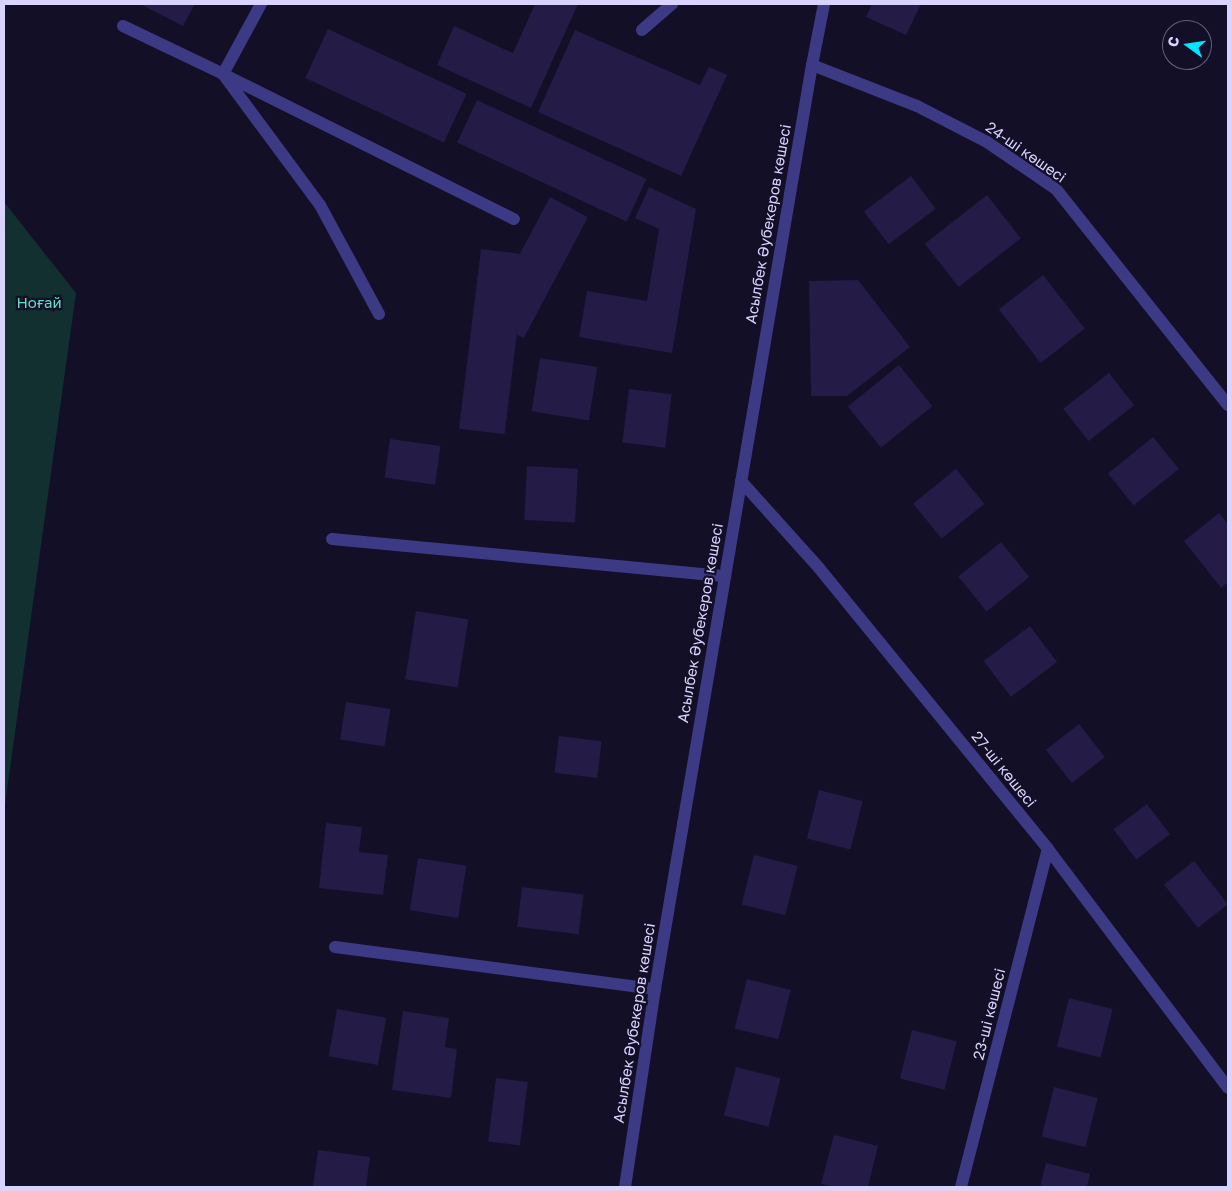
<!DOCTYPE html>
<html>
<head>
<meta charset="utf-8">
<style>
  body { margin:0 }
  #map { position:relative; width:1232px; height:1191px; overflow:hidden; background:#130f26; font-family:"Golos Text",sans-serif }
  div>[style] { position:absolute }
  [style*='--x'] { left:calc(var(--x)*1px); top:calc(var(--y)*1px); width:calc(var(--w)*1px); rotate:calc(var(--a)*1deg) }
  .green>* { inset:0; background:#12302f }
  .building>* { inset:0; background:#241b47; transform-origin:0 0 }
  .minor>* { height:12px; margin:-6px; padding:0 6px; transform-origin:6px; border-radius:6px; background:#3d3a85 }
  span { translate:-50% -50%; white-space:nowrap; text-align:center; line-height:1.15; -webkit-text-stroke:4.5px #130f26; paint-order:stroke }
  .street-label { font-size:15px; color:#d9d4ff }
  .park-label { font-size:15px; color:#5fe0c0 }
  .frame { position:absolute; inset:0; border:5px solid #d9d4ff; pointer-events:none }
  .north { position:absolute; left:1162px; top:20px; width:50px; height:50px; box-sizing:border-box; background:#130f26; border:1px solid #625e7d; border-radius:50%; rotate:284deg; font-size:14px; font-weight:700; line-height:20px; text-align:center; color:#d9d4ff }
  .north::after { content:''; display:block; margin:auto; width:18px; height:22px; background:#00e5ff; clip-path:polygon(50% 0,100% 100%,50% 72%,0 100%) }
</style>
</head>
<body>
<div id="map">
  <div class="green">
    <i style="clip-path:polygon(4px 202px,76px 293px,4px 812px)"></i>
  </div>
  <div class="building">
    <i style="clip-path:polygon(140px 4px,195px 4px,183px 26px)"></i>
    <i style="clip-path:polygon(535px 4px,578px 4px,531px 108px,437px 65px,454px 26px,513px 53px)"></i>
    <i style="clip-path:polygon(872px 4px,921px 4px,906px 35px,866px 17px)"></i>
    <i style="left:328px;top:29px;width:153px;height:54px;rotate:25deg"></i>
    <i style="clip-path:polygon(575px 30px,700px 85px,709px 67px,727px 75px,681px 176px,538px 112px)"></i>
    <i style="left:477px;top:100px;width:187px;height:47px;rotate:25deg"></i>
    <i style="left:911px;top:176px;width:41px;height:59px;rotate:53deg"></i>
    <i style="clip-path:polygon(649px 187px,696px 209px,672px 353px,579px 337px,587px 291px,647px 301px,659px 229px,635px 218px)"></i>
    <i style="left:987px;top:195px;width:55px;height:79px;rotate:52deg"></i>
    <i style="left:550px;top:197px;width:43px;height:137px;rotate:28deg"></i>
    <i style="left:481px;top:249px;width:46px;height:181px;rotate:7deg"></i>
    <i style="left:1043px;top:275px;width:68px;height:56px;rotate:52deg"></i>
    <i style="clip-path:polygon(858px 280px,910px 347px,847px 396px,811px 396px,809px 281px)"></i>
    <i style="left:540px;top:358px;width:58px;height:54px;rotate:9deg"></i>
    <i style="left:899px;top:365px;width:53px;height:66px;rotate:51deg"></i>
    <i style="left:1109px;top:373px;width:41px;height:58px;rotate:52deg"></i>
    <i style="left:629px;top:389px;width:43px;height:54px;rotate:7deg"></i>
    <i style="left:1153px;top:437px;width:41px;height:58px;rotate:51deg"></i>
    <i style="left:390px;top:439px;width:51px;height:39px;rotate:8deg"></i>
    <i style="left:527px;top:466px;width:51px;height:54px;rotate:3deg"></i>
    <i style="left:956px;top:469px;width:45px;height:55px;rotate:51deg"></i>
    <i style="clip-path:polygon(1219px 513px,1228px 524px,1228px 582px,1221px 588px,1184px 541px)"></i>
    <i style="left:1001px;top:542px;width:45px;height:55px;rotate:51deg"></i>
    <i style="left:416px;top:611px;width:53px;height:69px;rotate:9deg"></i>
    <i style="left:1030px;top:626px;width:45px;height:58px;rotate:53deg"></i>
    <i style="left:346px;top:702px;width:45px;height:38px;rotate:9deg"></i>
    <i style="left:1079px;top:724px;width:42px;height:42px;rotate:52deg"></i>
    <i style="left:559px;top:736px;width:43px;height:37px;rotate:7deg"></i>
    <i style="left:819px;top:790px;width:45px;height:50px;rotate:14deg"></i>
    <i style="left:1147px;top:804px;width:38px;height:42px;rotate:53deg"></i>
    <i style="clip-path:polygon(326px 823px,362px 827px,359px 852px,388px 855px,383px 895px,319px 888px)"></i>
    <i style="left:754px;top:855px;width:45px;height:51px;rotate:14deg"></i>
    <i style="left:418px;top:858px;width:49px;height:53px;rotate:9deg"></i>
    <i style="left:1194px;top:861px;width:55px;height:38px;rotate:52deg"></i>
    <i style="left:522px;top:887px;width:62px;height:40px;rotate:7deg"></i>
    <i style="left:747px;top:979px;width:45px;height:51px;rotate:14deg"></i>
    <i style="left:1069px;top:998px;width:45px;height:50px;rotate:14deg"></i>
    <i style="left:337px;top:1009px;width:50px;height:48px;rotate:10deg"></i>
    <i style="clip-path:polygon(403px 1011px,449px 1018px,445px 1047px,457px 1049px,451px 1098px,392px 1090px)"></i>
    <i style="left:912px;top:1030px;width:46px;height:50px;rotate:14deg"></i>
    <i style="left:736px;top:1067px;width:46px;height:50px;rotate:14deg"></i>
    <i style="left:496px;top:1078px;width:32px;height:64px;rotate:7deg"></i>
    <i style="left:1054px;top:1087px;width:45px;height:51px;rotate:14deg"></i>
    <i style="clip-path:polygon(834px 1135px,878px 1146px,868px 1187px,836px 1187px,821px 1184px)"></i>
    <i style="clip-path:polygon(318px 1150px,370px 1157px,366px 1187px,313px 1187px)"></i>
    <i style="clip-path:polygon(1046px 1163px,1090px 1174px,1087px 1187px,1040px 1187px)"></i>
  </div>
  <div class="minor">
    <i style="--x:261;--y:4;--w:80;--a:118.5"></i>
    <i style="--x:223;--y:74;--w:325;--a:26.5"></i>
    <i style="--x:824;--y:4;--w:62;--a:101.1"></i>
    <i style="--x:812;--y:65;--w:113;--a:21.3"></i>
    <i style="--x:917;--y:106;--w:79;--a:27.2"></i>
    <i style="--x:987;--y:142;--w:83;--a:34.3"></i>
    <i style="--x:1056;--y:189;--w:276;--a:51.5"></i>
    <i style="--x:123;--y:26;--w:111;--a:25.6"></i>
    <i style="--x:223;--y:74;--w:163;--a:53.5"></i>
    <i style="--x:320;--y:205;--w:124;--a:61.6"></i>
    <i style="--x:642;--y:30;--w:40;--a:-41"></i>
    <i style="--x:741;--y:481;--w:117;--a:48.1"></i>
    <i style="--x:819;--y:568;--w:362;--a:50.8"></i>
    <i style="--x:1048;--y:849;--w:299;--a:53"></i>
    <i style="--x:332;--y:539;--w:395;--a:5.4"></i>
    <i style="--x:335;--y:947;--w:323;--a:7.5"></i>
    <i style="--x:625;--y:1187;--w:200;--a:-81.4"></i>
    <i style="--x:655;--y:989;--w:937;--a:-80.36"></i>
    <i style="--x:961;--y:1187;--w:349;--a:-75.6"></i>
  </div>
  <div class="street-label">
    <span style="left:1026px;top:152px;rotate:35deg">24-ші көшесі</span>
    <span style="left:768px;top:224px;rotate:-80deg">Асылбек Әубекеров көшесі</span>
    <span style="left:700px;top:623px;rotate:-80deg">Асылбек Әубекеров көшесі</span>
    <span style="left:1004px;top:769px;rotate:51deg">27-ші көшесі</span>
    <span style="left:989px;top:1014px;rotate:-76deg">23-ші көшесі</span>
    <span style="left:634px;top:1023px;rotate:-81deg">Асылбек Әубекеров көшесі</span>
  </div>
  <div class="park-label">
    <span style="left:39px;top:303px">Ноғай</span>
  </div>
  <div class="frame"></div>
  <div class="north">С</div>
</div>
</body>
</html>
